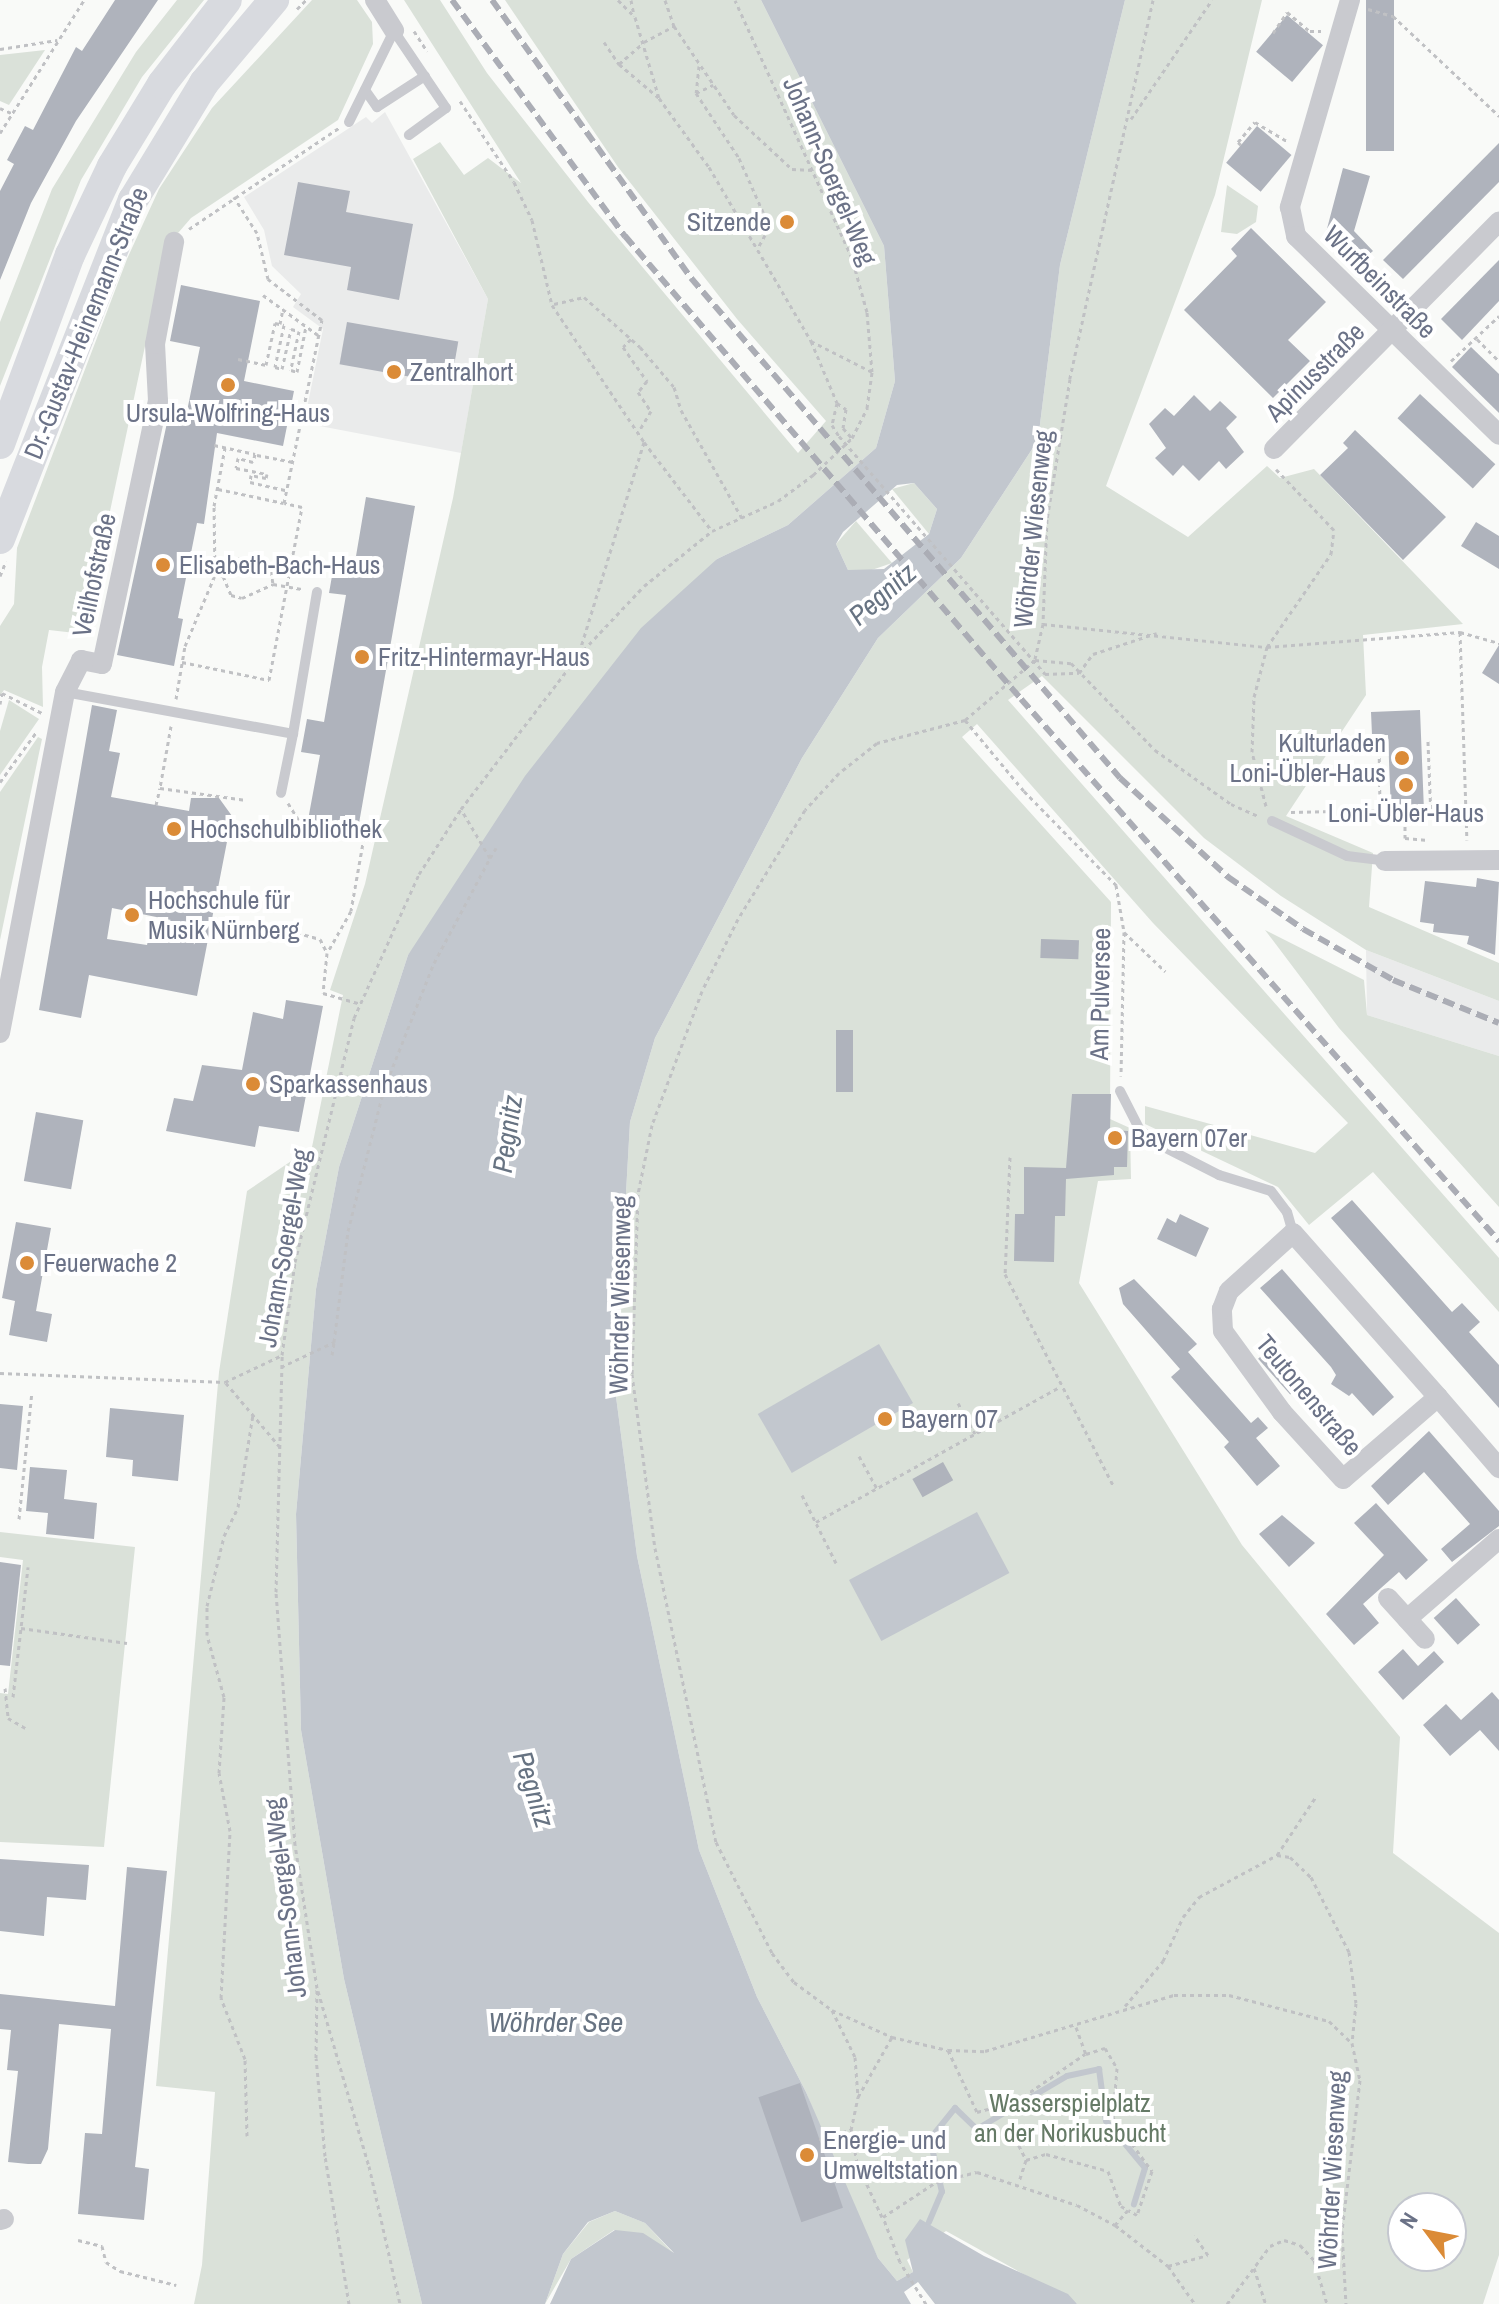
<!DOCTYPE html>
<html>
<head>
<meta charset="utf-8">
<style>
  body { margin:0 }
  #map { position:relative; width:1499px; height:2304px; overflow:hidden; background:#f9faf8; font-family:"Archivo Narrow",sans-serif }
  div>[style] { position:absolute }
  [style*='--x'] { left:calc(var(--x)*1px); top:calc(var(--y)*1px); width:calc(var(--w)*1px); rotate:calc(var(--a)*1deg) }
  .built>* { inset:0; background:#eaebeb }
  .green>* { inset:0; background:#dae1d9 }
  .water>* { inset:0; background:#c2c7ce; transform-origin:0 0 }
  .stream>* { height:6px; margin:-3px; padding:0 3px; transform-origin:3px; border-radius:3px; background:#c2c7ce }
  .building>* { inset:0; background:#afb3bc; transform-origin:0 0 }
  .path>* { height:3px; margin-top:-1.5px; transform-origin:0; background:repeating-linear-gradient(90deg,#c0c1c4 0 4px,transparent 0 8px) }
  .service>* { height:10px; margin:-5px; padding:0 5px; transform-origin:5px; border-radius:5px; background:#c9cacf }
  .minor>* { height:20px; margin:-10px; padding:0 10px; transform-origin:10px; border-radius:10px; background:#c9cacf }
  .primary>* { height:30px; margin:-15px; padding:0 15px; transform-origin:15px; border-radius:15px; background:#d8dadf }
  .rail>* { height:6px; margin-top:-3px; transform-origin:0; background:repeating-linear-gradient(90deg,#abadb5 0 12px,transparent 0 18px) }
  .dots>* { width:22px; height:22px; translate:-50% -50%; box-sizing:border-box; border:4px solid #fff; border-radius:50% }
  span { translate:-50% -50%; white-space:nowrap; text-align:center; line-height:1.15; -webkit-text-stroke:8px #fff; paint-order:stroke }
  .street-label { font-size:26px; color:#6b7287 }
  .poi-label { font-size:26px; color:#6b7287 }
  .right { translate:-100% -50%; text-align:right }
  .left { translate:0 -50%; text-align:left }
  .park-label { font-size:26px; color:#657a66 }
  .water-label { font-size:28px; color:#677382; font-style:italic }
  .north { position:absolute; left:1387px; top:2192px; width:80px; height:80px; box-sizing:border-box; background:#fff; border:2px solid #c4c7cf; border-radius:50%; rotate:302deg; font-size:22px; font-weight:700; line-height:32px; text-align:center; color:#6b7287 }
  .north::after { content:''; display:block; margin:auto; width:28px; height:36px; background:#db8b37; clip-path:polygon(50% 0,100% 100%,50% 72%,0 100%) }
</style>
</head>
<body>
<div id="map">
  <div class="built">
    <i style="clip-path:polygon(385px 112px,488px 299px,461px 453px,304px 423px,323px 329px,293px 307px,301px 294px,272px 266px,264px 230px,244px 197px,366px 117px,372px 123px)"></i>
    <i style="clip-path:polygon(1366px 950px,1499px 1001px,1499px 1056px,1367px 1015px)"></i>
  </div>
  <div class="green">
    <i style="clip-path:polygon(177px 0,204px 0,142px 77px,81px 180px,0 386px,0 322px,52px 189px,136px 52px)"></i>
    <i style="clip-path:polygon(312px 0,357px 0,372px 22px,373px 44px,338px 120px,191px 218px,166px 247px,84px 634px,49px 630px,42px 667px,43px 707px,4px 690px,0 696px,0 626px,14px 604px,17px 548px,127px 259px,159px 189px,212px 108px)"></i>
    <i style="clip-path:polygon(404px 0,440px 0,487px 73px,588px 202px,798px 453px,826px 421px,737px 319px,618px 167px,505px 0,761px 0,884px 246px,895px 381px,876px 448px,788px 525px,717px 559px,408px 955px,339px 1167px,316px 1289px,296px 1514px,301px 1730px,344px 1979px,422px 2304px,194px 2304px,202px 2265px,215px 2092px,156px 2086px,219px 1372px,247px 1191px,312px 1147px,343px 995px,330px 990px,365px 884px,453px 498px,488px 299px,413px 159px,440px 142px,464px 175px,488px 158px,521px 183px)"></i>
    <i style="clip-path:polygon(evenodd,1125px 0,1262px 0,1215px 195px,1106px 486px,1188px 537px,1267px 466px,1280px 478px,1314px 469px,1463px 624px,1363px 635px,1366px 695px,1286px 816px,1373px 853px,1369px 907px,1499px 963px,1499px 1001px,1366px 950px,1281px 896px,1204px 838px,1042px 676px,1008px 700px,1499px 1258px,1499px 1312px,1373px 1172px,1309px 1225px,1278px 1187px,1145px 1124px,1145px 1106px,1315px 1153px,1348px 1123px,1153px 923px,977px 724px,962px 737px,1111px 902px,1110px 1119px,1130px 1128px,1131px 1179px,1098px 1181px,1079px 1283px,1242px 1545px,1400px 1737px,1393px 1853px,1499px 1933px,1499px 2255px,1483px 2304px,1077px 2304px,946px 2231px,907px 2260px,913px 2272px,897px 2281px,878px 2258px,847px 2195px,806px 2092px,757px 1997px,699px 1850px,637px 1556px,615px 1389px,630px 1122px,655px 1038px,802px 758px,878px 638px,961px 558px,1038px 440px,1060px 265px,1125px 0,1403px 2208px,1451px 2208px,1451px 2256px,1403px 2256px,1403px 2208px)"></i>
    <i style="clip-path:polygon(45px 50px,9px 105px,0 101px,0 55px)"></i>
    <i style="clip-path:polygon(1227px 185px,1258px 206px,1256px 222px,1237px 234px,1221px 232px)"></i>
    <i style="clip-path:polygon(914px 483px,937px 509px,929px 534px,892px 489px)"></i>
    <i style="clip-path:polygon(856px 521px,892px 563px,863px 573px,848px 570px,836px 544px)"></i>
    <i style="clip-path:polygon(9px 700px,39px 719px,0 775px,0 731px)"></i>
    <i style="clip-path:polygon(38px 737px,42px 739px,0 940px,0 792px)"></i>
    <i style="clip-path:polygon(1265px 930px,1364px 980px,1367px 1015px,1499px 1056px,1499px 1207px,1339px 1028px)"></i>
    <i style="clip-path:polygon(0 1532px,135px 1547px,104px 1847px,0 1842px,0 1693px,8px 1694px,23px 1560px,0 1557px)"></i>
    <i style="clip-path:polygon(615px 2211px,645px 2223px,674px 2254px,614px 2230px,571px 2259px,545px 2304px,563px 2254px,589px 2222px)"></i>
  </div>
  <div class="water">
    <i style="clip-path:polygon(evenodd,761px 0,1125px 0,1060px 265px,1038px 440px,961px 558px,878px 638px,802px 758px,655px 1038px,630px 1122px,615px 1389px,637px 1556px,699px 1850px,757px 1997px,806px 2092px,878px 2258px,897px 2281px,913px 2272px,905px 2240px,920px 2219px,984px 2256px,1068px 2294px,1077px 2304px,935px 2304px,918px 2282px,904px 2292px,911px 2304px,550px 2304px,571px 2259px,615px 2230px,643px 2233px,674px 2253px,645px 2223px,615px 2211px,588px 2222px,563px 2254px,545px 2304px,422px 2304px,344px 1979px,301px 1730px,296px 1514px,316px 1289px,339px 1167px,408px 955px,525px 776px,641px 628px,717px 559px,788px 525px,876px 448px,895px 381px,884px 246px,761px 0,914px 483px,937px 509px,929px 534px,884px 569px,848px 570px,836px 544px,843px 532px,897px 485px,914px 483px)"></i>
    <i style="left:879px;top:1344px;width:68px;height:140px;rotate:60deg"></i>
    <i style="left:977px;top:1512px;width:69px;height:145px;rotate:62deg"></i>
  </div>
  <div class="stream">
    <i style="--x:929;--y:2222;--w:33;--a:-67"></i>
    <i style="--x:942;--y:2192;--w:54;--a:-102.8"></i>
    <i style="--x:930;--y:2139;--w:40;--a:-51"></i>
    <i style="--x:955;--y:2108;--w:30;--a:44"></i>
    <i style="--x:977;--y:2129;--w:104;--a:-30.5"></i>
    <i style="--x:1067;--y:2076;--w:33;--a:-12"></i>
    <i style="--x:1099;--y:2069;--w:52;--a:82.3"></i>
    <i style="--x:1106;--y:2121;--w:61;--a:50.3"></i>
    <i style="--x:1145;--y:2168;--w:38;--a:107"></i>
  </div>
  <div class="building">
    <i style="clip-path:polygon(115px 0,158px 0,76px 121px,31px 203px,0 280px,0 191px,14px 164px,7px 160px,25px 126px,33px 130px,76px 47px,82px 51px)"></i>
    <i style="left:1366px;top:0;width:28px;height:151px"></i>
    <i style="left:1287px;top:15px;width:47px;height:48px;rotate:40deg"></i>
    <i style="left:1257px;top:126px;width:45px;height:48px;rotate:40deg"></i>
    <i style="clip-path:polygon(1499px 143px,1499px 182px,1403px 279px,1383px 260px)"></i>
    <i style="clip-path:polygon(1343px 168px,1370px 176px,1354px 231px,1373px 251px,1352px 269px,1324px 240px)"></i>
    <i style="clip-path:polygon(298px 182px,350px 191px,346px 212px,413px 224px,399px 300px,347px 290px,351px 267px,284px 255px)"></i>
    <i style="clip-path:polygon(1251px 228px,1326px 302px,1288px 340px,1310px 361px,1273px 398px,1184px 310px,1237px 256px,1231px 249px)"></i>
    <i style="clip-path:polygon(1499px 260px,1499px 301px,1462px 340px,1441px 319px)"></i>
    <i style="clip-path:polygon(181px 285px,260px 301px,244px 381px,294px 391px,283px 446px,217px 433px,204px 524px,197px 523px,178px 618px,183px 619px,174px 666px,117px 655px,168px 418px,185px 421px,200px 347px,170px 341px)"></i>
    <i style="left:347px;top:322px;width:113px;height:43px;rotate:10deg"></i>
    <i style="clip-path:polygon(1471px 347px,1499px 374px,1499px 413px,1452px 367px)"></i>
    <i style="left:1420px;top:394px;width:103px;height:33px;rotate:43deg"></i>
    <i style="clip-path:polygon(1194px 395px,1210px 411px,1220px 401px,1237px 417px,1226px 428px,1244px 452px,1226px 469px,1219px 461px,1199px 481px,1183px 465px,1173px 476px,1155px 458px,1166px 448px,1149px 424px,1165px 408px,1174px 416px)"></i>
    <i style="clip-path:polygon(1355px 430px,1446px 517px,1403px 560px,1320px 475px,1348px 448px,1343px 443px)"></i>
    <i style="clip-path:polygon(366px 497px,415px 506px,358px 829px,308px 820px,320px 755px,301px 752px,307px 719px,324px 722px,346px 595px,329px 593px,335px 559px,355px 562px)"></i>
    <i style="clip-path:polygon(1476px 522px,1499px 536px,1499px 569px,1461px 546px)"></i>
    <i style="clip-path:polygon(1499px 645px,1499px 684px,1482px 673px)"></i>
    <i style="clip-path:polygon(evenodd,92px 705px,117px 710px,109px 751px,120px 753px,111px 797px,189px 811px,191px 798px,219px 798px,232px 816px,197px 996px,89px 975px,81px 1018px,39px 1010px,92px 705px,112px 908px,171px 920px,149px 936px,147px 945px,107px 939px,112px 908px)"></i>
    <i style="clip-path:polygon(1420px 710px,1424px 811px,1391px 813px,1388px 735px,1372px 735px,1371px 712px)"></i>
    <i style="clip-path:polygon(1477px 878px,1499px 882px,1495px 955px,1467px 944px,1469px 936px,1433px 932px,1434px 924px,1420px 922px,1425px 881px,1476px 887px)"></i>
    <i style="left:1041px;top:939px;width:38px;height:19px;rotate:2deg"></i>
    <i style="clip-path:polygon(286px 1000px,323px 1006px,299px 1132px,259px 1126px,255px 1147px,166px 1131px,174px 1098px,193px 1101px,202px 1065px,242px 1070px,253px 1012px,283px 1019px)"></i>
    <i style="left:836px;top:1030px;width:17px;height:62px"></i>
    <i style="clip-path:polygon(1072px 1094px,1111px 1094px,1110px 1130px,1128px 1131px,1127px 1167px,1114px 1167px,1114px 1175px,1066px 1179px,1065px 1216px,1055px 1216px,1054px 1262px,1014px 1261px,1015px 1214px,1024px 1214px,1024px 1167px,1066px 1168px)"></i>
    <i style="left:36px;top:1112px;width:48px;height:70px;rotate:10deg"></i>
    <i style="clip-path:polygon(1352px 1200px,1452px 1312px,1462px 1303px,1480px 1322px,1469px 1332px,1499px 1365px,1499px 1408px,1331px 1218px)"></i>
    <i style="clip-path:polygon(1180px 1214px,1209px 1228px,1196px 1257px,1157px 1239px,1167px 1218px,1176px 1223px)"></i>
    <i style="clip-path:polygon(16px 1222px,51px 1228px,36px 1311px,52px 1314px,47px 1342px,9px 1335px,15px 1301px,2px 1298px)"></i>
    <i style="clip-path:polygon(1282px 1269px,1394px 1397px,1373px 1416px,1352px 1393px,1349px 1396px,1331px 1384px,1336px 1375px,1331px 1367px,1260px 1288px)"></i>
    <i style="clip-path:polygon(1134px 1279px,1197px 1344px,1188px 1352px,1251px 1423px,1258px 1417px,1268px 1428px,1256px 1438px,1280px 1466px,1257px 1486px,1224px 1447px,1229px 1442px,1171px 1377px,1180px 1369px,1123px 1304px,1119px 1288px)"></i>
    <i style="left:1270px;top:1348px;width:48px;height:16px;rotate:48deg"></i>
    <i style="clip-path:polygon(0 1404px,23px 1406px,17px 1470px,0 1468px)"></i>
    <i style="clip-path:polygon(110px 1408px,184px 1415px,178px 1481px,132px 1476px,133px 1460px,106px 1457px)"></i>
    <i style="clip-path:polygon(1429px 1431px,1499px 1511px,1499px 1526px,1452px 1562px,1441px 1549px,1470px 1524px,1424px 1472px,1388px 1505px,1371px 1486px)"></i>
    <i style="left:943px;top:1462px;width:21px;height:35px;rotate:61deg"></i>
    <i style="clip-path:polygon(30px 1467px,67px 1470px,64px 1499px,97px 1503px,94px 1539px,46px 1534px,48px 1513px,26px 1511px)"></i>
    <i style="clip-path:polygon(1376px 1503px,1428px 1560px,1406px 1580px,1399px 1572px,1363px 1604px,1379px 1623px,1354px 1645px,1326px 1614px,1384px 1555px,1354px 1523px)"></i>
    <i style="clip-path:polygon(1282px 1515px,1315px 1543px,1289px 1567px,1259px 1534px)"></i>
    <i style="clip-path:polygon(0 1562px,21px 1565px,10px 1666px,0 1665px)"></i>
    <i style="left:1456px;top:1598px;width:36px;height:30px;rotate:48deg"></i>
    <i style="clip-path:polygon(1403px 1649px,1418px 1666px,1434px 1651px,1444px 1662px,1403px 1700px,1378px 1672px)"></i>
    <i style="clip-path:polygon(1492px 1692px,1499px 1700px,1499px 1751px,1480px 1730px,1450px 1756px,1423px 1725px,1446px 1704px,1461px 1720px)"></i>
    <i style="clip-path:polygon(0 1859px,89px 1865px,86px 1900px,47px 1897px,44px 1936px,0 1931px)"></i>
    <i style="clip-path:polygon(127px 1867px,167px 1871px,135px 2167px,149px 2169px,144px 2220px,78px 2214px,85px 2133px,102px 2134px,111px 2029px,59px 2024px,48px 2149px,41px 2164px,28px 2164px,8px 2162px,18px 2071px,7px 2070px,11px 2030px,0 2029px,0 1994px,115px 2006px)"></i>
    <i style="left:800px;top:2083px;width:132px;height:44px;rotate:71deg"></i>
  </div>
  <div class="path">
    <i style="--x:618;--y:0;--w:24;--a:45"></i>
    <i style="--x:635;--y:17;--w:84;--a:73.5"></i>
    <i style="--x:659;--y:98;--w:85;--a:54.1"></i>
    <i style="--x:709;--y:167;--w:202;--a:59.6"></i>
    <i style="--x:811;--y:341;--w:67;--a:67.2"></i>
    <i style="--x:837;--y:403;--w:23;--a:103"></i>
    <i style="--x:832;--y:425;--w:13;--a:58"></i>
    <i style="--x:839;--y:436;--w:315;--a:49.1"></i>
    <i style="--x:1045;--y:674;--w:34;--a:-2"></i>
    <i style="--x:1079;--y:673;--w:24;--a:-54"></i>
    <i style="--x:1093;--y:654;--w:67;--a:-18.2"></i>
    <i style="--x:631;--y:0;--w:16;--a:79"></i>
    <i style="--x:665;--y:0;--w:28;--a:71"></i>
    <i style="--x:674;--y:26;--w:107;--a:56"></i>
    <i style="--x:734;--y:115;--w:79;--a:43"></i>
    <i style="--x:792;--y:169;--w:21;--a:3"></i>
    <i style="--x:1153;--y:0;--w:388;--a:102.4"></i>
    <i style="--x:1070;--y:379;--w:142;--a:99.3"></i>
    <i style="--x:1047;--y:519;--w:105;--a:92.2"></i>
    <i style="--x:1043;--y:624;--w:37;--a:103"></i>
    <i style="--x:1035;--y:660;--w:92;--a:139.4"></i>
    <i style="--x:965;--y:720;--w:91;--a:165.4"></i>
    <i style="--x:877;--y:743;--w:48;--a:141.7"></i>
    <i style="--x:839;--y:773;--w:50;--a:132.6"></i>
    <i style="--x:805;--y:810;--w:128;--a:121.6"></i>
    <i style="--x:738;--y:919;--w:80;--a:116.6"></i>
    <i style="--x:702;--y:991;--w:143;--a:110.5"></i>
    <i style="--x:652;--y:1125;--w:70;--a:101.5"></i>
    <i style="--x:638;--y:1194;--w:180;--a:91.9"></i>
    <i style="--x:632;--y:1374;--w:176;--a:82.5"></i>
    <i style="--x:655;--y:1548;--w:300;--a:78.3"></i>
    <i style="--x:716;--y:1842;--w:124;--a:63.2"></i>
    <i style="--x:772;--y:1953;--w:36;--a:53"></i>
    <i style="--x:794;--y:1982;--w:47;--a:36.4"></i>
    <i style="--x:832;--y:2010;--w:66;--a:24.2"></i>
    <i style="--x:892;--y:2037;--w:57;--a:13.1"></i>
    <i style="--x:948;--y:2050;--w:37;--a:2"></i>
    <i style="--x:985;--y:2051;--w:197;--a:-16.5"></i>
    <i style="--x:1174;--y:1995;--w:55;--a:0"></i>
    <i style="--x:1229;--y:1995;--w:103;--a:14.6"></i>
    <i style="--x:1329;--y:2021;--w:32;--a:44"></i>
    <i style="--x:1352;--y:2043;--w:38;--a:78"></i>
    <i style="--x:1360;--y:2080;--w:152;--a:96.8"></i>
    <i style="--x:1342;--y:2231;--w:73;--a:86.9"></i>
    <i style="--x:297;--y:9;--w:13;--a:-45"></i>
    <i style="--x:1368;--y:9;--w:26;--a:16"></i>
    <i style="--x:1393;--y:16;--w:146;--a:43.3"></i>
    <i style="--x:414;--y:31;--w:24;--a:57"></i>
    <i style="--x:1273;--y:33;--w:25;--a:-56"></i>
    <i style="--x:1287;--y:12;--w:30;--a:40"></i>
    <i style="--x:1310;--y:31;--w:11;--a:0"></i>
    <i style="--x:604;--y:42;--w:27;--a:56"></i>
    <i style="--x:619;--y:64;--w:52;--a:40.4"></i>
    <i style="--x:0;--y:49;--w:58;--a:-9"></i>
    <i style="--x:619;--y:64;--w:33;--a:-41"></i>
    <i style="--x:644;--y:42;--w:34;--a:-28"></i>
    <i style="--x:699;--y:66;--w:27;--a:96"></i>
    <i style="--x:696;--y:93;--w:78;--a:56.5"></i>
    <i style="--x:739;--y:158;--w:59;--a:66"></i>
    <i style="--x:763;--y:212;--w:23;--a:85"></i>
    <i style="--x:765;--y:235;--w:13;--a:119"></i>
    <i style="--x:696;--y:93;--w:19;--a:-25"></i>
    <i style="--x:460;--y:101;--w:97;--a:56.3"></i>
    <i style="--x:514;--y:182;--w:42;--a:64.7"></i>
    <i style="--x:532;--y:220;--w:87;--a:76.8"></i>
    <i style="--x:552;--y:305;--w:165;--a:56.1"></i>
    <i style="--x:644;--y:442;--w:221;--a:107.1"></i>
    <i style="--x:0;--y:108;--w:12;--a:24"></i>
    <i style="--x:1131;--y:119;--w:144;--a:-55.8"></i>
    <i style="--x:0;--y:133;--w:157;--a:-57.7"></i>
    <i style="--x:1241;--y:145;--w:4;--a:-135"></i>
    <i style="--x:1238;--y:142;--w:26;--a:-50"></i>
    <i style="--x:1255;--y:122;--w:39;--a:31"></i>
    <i style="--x:189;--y:229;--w:181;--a:-34"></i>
    <i style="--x:263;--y:295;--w:68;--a:36"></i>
    <i style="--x:554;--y:304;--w:31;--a:-13"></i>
    <i style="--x:584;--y:297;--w:75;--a:41.8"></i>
    <i style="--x:640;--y:347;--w:52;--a:49.6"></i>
    <i style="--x:674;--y:387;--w:24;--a:73"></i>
    <i style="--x:681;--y:410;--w:126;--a:60.6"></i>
    <i style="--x:280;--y:324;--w:15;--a:-79"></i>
    <i style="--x:631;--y:339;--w:11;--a:135"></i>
    <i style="--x:623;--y:347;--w:42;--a:54.8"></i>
    <i style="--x:647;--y:381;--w:14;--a:129"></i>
    <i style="--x:638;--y:392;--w:23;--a:56"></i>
    <i style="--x:651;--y:411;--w:26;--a:121"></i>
    <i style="--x:1477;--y:339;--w:31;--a:45"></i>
    <i style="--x:811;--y:341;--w:68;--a:26.9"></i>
    <i style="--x:238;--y:359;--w:29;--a:12"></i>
    <i style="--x:266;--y:365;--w:43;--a:-77.9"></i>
    <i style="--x:275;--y:323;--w:9;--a:13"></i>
    <i style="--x:284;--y:325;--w:43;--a:102.1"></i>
    <i style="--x:275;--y:367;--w:7;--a:16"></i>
    <i style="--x:282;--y:369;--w:41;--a:-77.3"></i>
    <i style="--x:291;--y:329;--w:8;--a:14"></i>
    <i style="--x:299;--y:331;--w:40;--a:102"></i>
    <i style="--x:291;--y:370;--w:6;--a:18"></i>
    <i style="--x:297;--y:372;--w:47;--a:-78.9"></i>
    <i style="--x:1451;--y:361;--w:66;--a:-43.2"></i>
    <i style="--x:837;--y:403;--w:11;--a:34"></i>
    <i style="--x:846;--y:409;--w:19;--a:99"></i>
    <i style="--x:843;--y:428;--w:13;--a:48"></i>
    <i style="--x:644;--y:442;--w:112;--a:52.6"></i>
    <i style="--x:214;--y:445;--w:42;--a:12.4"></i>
    <i style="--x:255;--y:454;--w:8;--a:104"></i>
    <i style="--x:253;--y:462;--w:16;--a:-165"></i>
    <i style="--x:238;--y:458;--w:10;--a:101"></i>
    <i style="--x:236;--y:468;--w:32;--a:11"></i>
    <i style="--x:267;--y:474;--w:4;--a:104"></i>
    <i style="--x:266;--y:478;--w:15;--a:-169"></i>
    <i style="--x:251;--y:475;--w:7;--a:98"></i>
    <i style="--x:250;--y:482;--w:37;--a:13"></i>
    <i style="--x:257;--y:455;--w:37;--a:11"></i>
    <i style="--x:218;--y:489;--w:67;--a:12"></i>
    <i style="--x:284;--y:503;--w:187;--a:-78.3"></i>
    <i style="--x:322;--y:320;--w:68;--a:-142.8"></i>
    <i style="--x:268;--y:279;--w:47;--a:-103.4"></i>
    <i style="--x:257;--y:233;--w:43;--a:-122.6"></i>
    <i style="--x:188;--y:570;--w:36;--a:10"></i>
    <i style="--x:223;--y:576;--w:21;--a:67"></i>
    <i style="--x:231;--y:595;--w:11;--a:15"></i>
    <i style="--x:242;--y:598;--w:34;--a:-24"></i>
    <i style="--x:273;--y:584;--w:29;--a:10"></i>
    <i style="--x:0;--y:576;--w:16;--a:-68"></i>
    <i style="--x:223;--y:576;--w:25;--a:-47"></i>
    <i style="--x:240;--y:558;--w:22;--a:-3"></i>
    <i style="--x:262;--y:557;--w:10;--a:37"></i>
    <i style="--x:270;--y:563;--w:21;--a:82"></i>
    <i style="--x:1043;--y:624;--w:225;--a:5.9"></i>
    <i style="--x:1267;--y:647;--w:194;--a:-4.4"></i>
    <i style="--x:1460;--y:632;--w:41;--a:15.8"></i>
    <i style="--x:1460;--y:632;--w:208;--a:88.1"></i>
    <i style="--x:1035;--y:660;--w:36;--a:5"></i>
    <i style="--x:1071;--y:663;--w:121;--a:46"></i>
    <i style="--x:1155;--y:750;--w:93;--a:35.4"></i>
    <i style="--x:1231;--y:804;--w:30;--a:24"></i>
    <i style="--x:182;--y:662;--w:89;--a:11.7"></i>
    <i style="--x:269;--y:680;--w:176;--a:-79.2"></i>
    <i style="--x:302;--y:507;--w:18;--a:-167"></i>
    <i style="--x:176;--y:699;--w:54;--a:-80.4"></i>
    <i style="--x:185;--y:646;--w:77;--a:-67.1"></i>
    <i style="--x:215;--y:575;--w:69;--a:-90.8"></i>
    <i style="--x:214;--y:506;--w:59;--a:-79.3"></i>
    <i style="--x:0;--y:704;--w:11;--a:-80"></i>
    <i style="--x:2;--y:693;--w:45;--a:26.6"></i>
    <i style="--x:965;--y:720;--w:92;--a:50.3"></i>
    <i style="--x:1024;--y:791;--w:132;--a:45.6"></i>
    <i style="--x:1116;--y:885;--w:48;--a:80.3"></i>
    <i style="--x:1124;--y:932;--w:144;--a:91.2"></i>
    <i style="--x:171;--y:726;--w:63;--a:100.1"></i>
    <i style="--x:160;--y:788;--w:87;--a:7.9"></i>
    <i style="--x:0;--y:782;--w:63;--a:-54"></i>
    <i style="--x:288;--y:803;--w:26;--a:58"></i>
    <i style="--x:302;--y:825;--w:63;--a:11"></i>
    <i style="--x:364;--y:837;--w:75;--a:100"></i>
    <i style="--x:351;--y:911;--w:48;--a:119.7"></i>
    <i style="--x:156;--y:805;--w:17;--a:-77"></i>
    <i style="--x:1266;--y:806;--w:56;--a:-104.5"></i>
    <i style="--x:1252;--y:752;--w:55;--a:-87.9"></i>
    <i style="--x:1254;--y:697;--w:52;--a:-75.4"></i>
    <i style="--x:1267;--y:647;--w:113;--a:-55.5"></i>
    <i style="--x:1331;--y:554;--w:24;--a:-83"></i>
    <i style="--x:1334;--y:530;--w:84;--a:-133.6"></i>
    <i style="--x:1380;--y:810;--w:7;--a:82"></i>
    <i style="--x:1381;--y:817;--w:50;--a:0"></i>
    <i style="--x:1431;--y:817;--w:76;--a:-92.3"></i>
    <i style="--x:1291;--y:812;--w:89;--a:-1.3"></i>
    <i style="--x:1380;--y:810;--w:71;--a:-90.8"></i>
    <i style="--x:1405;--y:819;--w:19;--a:90"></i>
    <i style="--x:1405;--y:838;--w:23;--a:5"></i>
    <i style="--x:490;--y:858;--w:12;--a:-59"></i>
    <i style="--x:224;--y:927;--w:40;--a:12"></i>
    <i style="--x:263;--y:935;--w:11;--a:-75"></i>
    <i style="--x:266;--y:924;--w:56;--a:15.5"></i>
    <i style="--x:320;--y:939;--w:16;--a:63"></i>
    <i style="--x:327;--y:953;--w:40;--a:95.7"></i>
    <i style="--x:323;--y:993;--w:37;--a:16"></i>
    <i style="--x:1124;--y:932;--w:57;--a:43.6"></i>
    <i style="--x:339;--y:1074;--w:47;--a:18.4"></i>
    <i style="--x:1010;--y:1157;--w:117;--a:92.4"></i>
    <i style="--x:1005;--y:1274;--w:239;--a:62.9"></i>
    <i style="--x:332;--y:1355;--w:13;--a:-81"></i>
    <i style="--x:281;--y:1367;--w:59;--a:-25.3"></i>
    <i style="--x:334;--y:1342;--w:112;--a:-82.8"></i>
    <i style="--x:348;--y:1231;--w:146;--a:-75.8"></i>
    <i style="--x:384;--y:1089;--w:136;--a:-68.4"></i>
    <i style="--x:434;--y:963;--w:119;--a:-61.9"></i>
    <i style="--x:490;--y:858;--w:57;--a:-120.6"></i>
    <i style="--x:0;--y:1373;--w:225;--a:2.3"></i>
    <i style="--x:958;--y:1403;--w:35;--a:61"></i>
    <i style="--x:280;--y:1447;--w:85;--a:-130.2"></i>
    <i style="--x:225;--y:1382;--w:63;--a:-25.3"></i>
    <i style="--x:859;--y:1456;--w:37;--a:61"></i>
    <i style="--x:802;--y:1495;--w:76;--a:63.4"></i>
    <i style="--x:19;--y:1519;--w:128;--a:-84.2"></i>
    <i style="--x:816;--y:1522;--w:279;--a:-29"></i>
    <i style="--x:21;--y:1628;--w:107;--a:8.1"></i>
    <i style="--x:5;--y:1688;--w:30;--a:84"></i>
    <i style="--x:8;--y:1718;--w:20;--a:30"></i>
    <i style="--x:13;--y:1697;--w:131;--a:-83.4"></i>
    <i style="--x:1277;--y:1855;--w:72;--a:-56.3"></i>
    <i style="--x:318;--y:1991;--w:182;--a:73.8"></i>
    <i style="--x:369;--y:2166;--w:141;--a:77.3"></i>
    <i style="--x:1125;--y:2006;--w:59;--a:-49.8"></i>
    <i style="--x:1163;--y:1961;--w:48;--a:-65.6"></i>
    <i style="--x:1183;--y:1917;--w:26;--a:-51"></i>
    <i style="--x:1199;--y:1897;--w:89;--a:-28.3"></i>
    <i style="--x:1277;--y:1855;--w:13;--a:9"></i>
    <i style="--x:1290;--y:1857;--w:29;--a:44"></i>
    <i style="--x:1311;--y:1877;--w:84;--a:63.1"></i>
    <i style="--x:1349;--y:1952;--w:51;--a:82.2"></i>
    <i style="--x:1356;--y:2003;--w:40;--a:95.7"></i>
    <i style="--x:832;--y:2010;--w:52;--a:63.9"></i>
    <i style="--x:855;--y:2057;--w:40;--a:85.7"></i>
    <i style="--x:1076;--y:2027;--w:29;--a:70"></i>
    <i style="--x:1086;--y:2054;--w:20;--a:-18"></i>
    <i style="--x:1105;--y:2048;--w:23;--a:59"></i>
    <i style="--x:1117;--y:2068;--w:50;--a:94.6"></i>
    <i style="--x:1113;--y:2118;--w:66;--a:53.7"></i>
    <i style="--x:1152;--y:2171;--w:46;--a:108.8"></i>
    <i style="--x:1137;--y:2215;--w:10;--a:-151"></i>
    <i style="--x:948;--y:2050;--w:68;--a:64.9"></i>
    <i style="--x:977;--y:2112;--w:41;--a:-15.4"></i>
    <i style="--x:1017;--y:2101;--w:83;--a:-34.7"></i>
    <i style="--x:247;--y:2136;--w:77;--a:-91.5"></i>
    <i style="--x:245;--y:2059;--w:66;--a:-111.5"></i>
    <i style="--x:221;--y:1998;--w:167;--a:-86.9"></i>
    <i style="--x:230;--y:1831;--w:59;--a:-100.7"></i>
    <i style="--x:219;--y:1773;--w:76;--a:-86.2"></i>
    <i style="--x:224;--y:1697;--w:64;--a:-105.3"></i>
    <i style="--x:207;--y:1635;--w:29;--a:-90"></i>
    <i style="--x:207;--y:1606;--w:72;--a:-76.3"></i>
    <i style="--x:224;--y:1536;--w:32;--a:-64"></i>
    <i style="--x:238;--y:1507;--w:94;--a:-80.8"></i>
    <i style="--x:1015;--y:2138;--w:25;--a:63"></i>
    <i style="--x:1026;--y:2160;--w:23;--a:108"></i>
    <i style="--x:819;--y:2139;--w:33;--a:-16"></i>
    <i style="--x:1026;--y:2160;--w:21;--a:-17"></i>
    <i style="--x:1046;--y:2154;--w:64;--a:15.3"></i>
    <i style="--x:1108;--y:2171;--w:37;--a:70"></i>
    <i style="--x:1121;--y:2206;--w:8;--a:30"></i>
    <i style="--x:1128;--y:2210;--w:20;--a:131"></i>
    <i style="--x:882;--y:2217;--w:60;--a:-114.8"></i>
    <i style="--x:857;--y:2163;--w:34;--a:-100"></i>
    <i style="--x:851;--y:2130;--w:34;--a:-78"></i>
    <i style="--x:858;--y:2097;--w:69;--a:-60.5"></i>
    <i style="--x:78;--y:2240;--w:25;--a:14"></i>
    <i style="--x:102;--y:2246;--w:16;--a:76"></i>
    <i style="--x:106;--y:2262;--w:17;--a:33"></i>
    <i style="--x:120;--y:2271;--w:58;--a:14"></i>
    <i style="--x:1168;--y:2266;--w:41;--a:-15.4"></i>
    <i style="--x:1208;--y:2255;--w:24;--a:-125"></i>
    <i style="--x:1254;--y:2268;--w:38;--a:72"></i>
    <i style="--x:349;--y:2304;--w:150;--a:-99.2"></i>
    <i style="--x:325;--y:2156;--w:98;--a:-95.2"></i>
    <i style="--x:316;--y:2058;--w:70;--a:-89.2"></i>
    <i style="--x:317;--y:1988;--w:145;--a:-98.7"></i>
    <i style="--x:295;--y:1845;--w:254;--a:-94.3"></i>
    <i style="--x:276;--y:1592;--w:237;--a:-88.5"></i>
    <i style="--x:282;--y:1355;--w:94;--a:-82"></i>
    <i style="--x:295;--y:1262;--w:251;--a:-76.4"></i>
    <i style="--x:354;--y:1018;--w:158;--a:-65.7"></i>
    <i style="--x:419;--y:874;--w:77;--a:-57.1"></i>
    <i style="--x:461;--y:809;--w:193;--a:-52.6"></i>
    <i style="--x:578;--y:656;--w:96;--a:-46.7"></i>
    <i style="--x:644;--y:586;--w:87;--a:-39"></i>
    <i style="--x:712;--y:531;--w:72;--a:-24.4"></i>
    <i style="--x:778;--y:501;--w:44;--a:-36.6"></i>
    <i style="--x:813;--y:475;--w:54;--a:-43.5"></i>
    <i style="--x:852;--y:438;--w:34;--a:-63"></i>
    <i style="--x:867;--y:408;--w:36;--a:-82"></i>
    <i style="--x:872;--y:372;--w:60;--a:-94.8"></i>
    <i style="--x:867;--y:312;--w:56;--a:-105.5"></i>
    <i style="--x:852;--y:258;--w:283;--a:-114.4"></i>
    <i style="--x:926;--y:2304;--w:49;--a:-121.8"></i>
    <i style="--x:900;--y:2262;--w:48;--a:-110.7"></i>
    <i style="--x:883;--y:2217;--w:64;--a:-33.4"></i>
    <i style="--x:936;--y:2182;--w:42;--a:-13.7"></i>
    <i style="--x:977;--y:2172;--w:105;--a:18.3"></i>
    <i style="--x:1077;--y:2205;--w:43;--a:27.8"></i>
    <i style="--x:1115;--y:2225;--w:67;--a:37.7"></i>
    <i style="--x:1168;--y:2266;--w:47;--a:54.6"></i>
    <i style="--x:1227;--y:2304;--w:72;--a:-53.4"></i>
    <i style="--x:1270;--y:2246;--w:15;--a:-23"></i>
    <i style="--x:1284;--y:2240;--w:17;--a:17"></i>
    <i style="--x:1300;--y:2245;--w:21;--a:47"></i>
    <i style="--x:1314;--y:2260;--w:46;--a:73.5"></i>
  </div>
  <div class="service">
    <i style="--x:365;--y:90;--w:21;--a:55"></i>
    <i style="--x:377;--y:107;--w:57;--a:-32.9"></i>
    <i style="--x:349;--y:122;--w:102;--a:-63.7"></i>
    <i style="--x:394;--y:31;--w:93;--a:56"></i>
    <i style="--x:446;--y:108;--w:46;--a:143.9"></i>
    <i style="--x:65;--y:692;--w:232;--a:10.4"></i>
    <i style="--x:293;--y:734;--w:60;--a:101.5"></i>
    <i style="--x:293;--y:734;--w:144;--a:-80.4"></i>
    <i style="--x:1272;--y:821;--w:83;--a:25"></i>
    <i style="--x:1347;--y:856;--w:38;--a:7"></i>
    <i style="--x:1120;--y:1091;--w:44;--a:62.9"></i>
    <i style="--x:1140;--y:1130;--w:29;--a:35"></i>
    <i style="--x:1164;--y:1147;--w:62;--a:27"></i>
    <i style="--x:1219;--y:1175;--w:54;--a:17.1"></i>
    <i style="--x:1271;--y:1191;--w:26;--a:53"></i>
    <i style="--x:1287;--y:1212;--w:22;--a:74"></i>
  </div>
  <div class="minor">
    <i style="--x:375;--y:0;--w:36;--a:58"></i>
    <i style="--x:1350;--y:0;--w:216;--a:106.2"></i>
    <i style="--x:1290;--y:207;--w:30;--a:78"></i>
    <i style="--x:1296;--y:236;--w:284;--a:44.4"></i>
    <i style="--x:1274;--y:449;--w:320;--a:-45.3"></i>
    <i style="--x:1385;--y:861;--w:114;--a:-0.5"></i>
    <i style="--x:0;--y:1033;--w:347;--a:-79.2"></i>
    <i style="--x:65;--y:692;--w:36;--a:-63"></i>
    <i style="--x:81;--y:660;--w:21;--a:11"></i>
    <i style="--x:102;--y:664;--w:269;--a:-78"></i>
    <i style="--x:158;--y:401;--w:57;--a:-93"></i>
    <i style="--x:155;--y:344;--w:104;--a:-79.4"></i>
    <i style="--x:1438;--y:1397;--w:125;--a:139.2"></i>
    <i style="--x:1343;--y:1479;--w:91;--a:-132.3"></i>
    <i style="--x:1282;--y:1412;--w:100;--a:-126.1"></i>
    <i style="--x:1223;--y:1331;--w:22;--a:-93"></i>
    <i style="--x:1222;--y:1309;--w:19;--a:-69"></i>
    <i style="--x:1229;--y:1291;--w:86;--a:-42.2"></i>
    <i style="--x:1293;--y:1233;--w:219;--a:48.5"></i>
    <i style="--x:1438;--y:1397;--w:94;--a:49.3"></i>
    <i style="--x:1388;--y:1598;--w:55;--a:47.9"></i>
    <i style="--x:1407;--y:1619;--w:122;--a:-41"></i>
    <i style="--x:0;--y:2220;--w:4;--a:-14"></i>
  </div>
  <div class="primary">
    <i style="--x:0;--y:444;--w:202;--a:-69.7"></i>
    <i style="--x:70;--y:255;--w:98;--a:-64.7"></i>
    <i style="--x:112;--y:166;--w:96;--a:-58.6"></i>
    <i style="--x:162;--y:84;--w:106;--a:-52.3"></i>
    <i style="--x:0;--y:539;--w:364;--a:-68.6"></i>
    <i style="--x:133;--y:200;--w:137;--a:-58.7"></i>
    <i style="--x:204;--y:83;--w:109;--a:-49.9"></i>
  </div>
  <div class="rail">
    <i style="--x:452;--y:0;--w:293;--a:53.8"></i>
    <i style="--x:625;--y:236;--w:609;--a:49.46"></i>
    <i style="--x:1021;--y:699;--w:723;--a:48.59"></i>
    <i style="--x:492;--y:0;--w:342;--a:54.4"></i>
    <i style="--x:691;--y:278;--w:659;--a:49.37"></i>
    <i style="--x:1120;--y:778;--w:147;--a:42.5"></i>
    <i style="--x:1228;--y:877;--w:91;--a:34.7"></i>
    <i style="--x:1303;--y:929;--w:103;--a:29.5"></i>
    <i style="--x:1393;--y:980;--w:114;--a:22.1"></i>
  </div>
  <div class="dots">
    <i style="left:787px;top:222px;background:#db8b37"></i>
    <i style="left:394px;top:372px;background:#db8b37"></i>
    <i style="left:228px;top:385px;background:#db8b37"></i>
    <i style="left:163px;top:565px;background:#db8b37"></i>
    <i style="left:362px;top:657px;background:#db8b37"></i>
    <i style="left:1402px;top:758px;background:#db8b37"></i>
    <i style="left:1406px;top:785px;background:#db8b37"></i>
    <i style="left:174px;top:829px;background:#db8b37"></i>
    <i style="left:132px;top:915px;background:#db8b37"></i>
    <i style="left:253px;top:1084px;background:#db8b37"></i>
    <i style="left:1115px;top:1138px;background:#db8b37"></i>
    <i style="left:27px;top:1263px;background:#db8b37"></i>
    <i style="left:885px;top:1419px;background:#db8b37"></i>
    <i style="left:807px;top:2155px;background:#db8b37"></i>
  </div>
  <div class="street-label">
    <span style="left:830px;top:171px;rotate:67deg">Johann-Soergel-Weg</span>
    <span style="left:1380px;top:282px;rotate:45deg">Wurfbeinstraße</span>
    <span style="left:86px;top:323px;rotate:-68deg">Dr.-Gustav-Heinemann-Straße</span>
    <span style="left:1315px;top:372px;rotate:-45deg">Apinusstraße</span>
    <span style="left:1033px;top:529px;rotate:-84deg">Wöhrder Wiesenweg</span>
    <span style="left:94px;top:575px;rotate:-78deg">Veilhofstraße</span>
    <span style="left:1100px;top:994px;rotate:-89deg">Am Pulversee</span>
    <span style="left:284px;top:1248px;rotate:-80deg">Johann-Soergel-Weg</span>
    <span style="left:620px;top:1295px;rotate:-89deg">Wöhrder Wiesenweg</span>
    <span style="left:1309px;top:1395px;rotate:50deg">Teutonenstraße</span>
    <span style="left:285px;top:1898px;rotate:-97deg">Johann-Soergel-Weg</span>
    <span style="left:1332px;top:2170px;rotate:-87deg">Wöhrder Wiesenweg</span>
  </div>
  <div class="poi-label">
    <span class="right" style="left:771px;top:222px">Sitzende</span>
    <span class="left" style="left:410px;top:372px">Zentralhort</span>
    <span style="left:228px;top:413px">Ursula-Wolfring-Haus</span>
    <span class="left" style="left:179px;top:565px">Elisabeth-Bach-Haus</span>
    <span class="left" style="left:378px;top:657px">Fritz-Hintermayr-Haus</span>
    <span class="right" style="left:1386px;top:758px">Kulturladen<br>Loni-Übler-Haus</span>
    <span style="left:1406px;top:813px">Loni-Übler-Haus</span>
    <span class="left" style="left:190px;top:829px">Hochschulbibliothek</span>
    <span class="left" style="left:148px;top:915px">Hochschule für<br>Musik Nürnberg</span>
    <span class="left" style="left:269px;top:1084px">Sparkassenhaus</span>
    <span class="left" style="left:1131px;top:1138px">Bayern 07er</span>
    <span class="left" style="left:43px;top:1263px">Feuerwache 2</span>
    <span class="left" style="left:901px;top:1419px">Bayern 07</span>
    <span class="left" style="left:823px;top:2155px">Energie- und<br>Umweltstation</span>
  </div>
  <div class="park-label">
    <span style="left:1070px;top:2118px">Wasserspielplatz<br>an der Norikusbucht</span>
  </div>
  <div class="water-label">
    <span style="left:882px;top:594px;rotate:-41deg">Pegnitz</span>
    <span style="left:507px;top:1134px;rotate:-82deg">Pegnitz</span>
    <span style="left:534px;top:1789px;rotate:72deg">Pegnitz</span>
    <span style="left:556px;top:2022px">Wöhrder See</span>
  </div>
  <div class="north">N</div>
</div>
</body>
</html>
